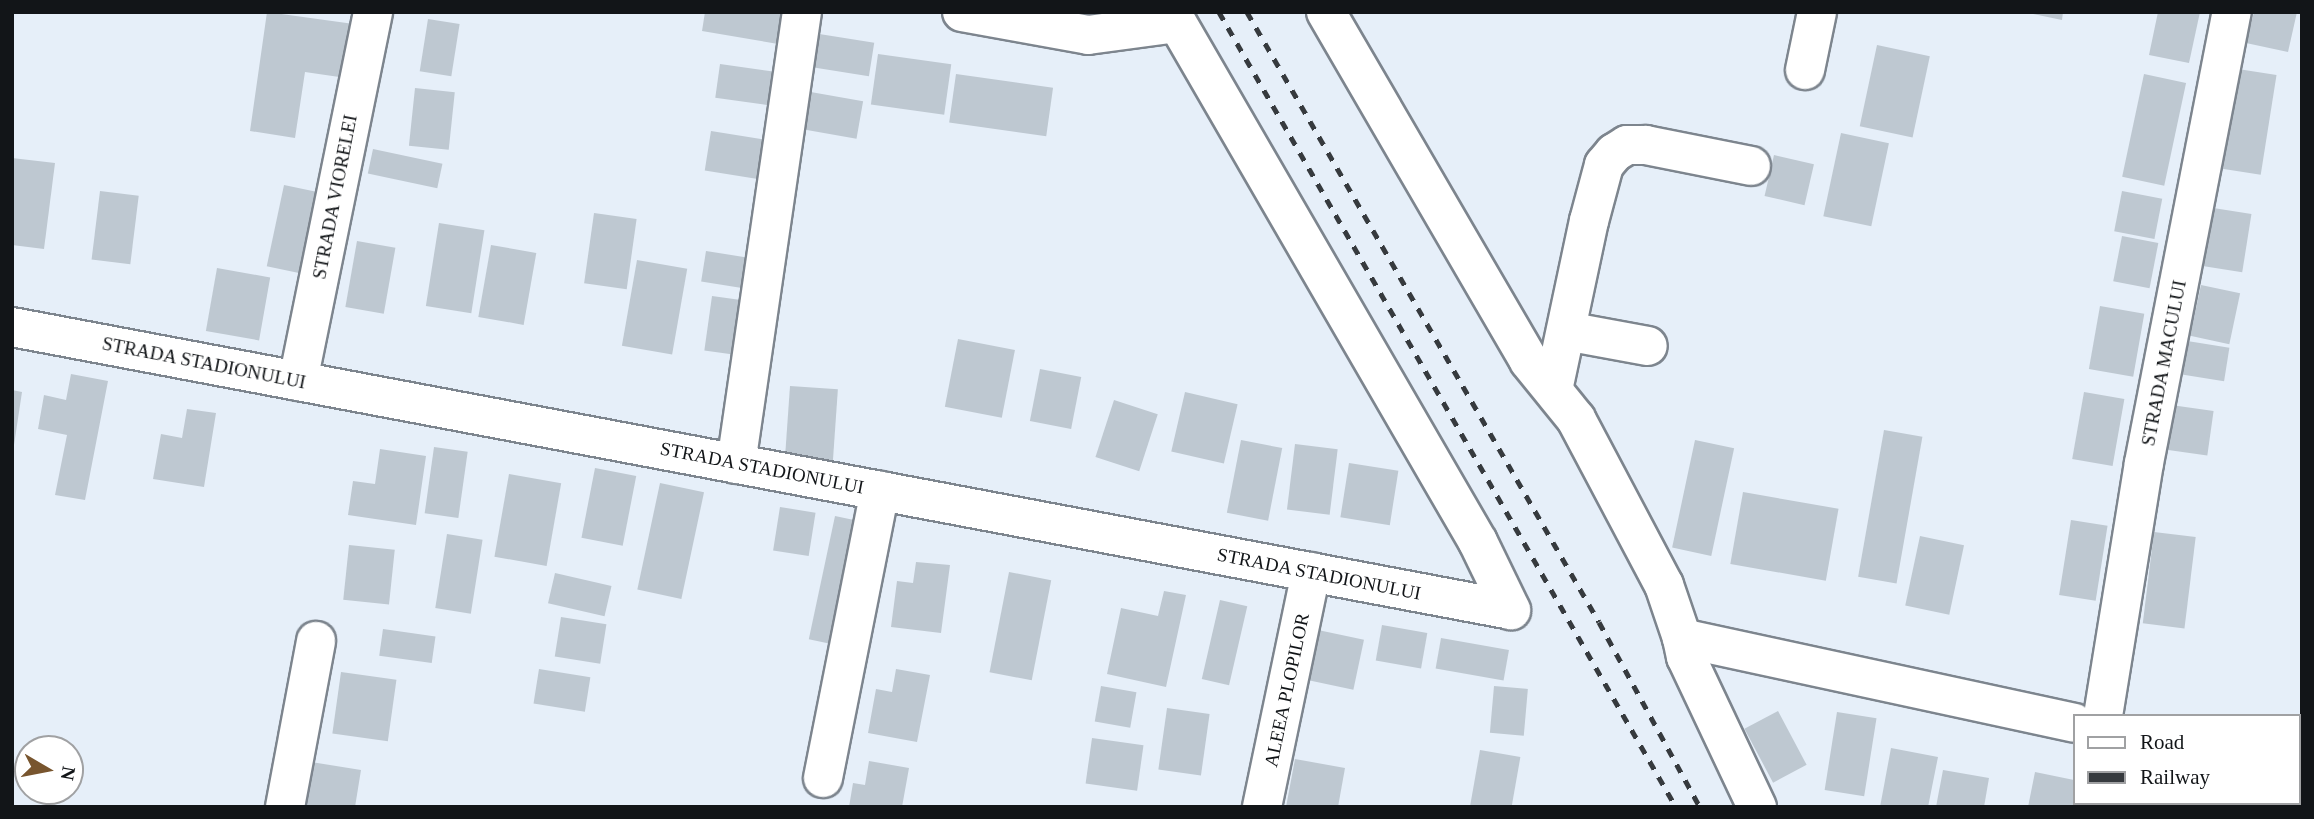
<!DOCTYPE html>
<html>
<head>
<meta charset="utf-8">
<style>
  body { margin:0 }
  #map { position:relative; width:2314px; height:819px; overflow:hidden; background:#e6eff9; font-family:"Times New Roman",serif }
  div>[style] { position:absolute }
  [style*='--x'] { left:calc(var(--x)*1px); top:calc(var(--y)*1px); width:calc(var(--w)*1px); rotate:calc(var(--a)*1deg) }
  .building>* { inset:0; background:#bec8d1; transform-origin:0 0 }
  .roads { filter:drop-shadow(2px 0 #7d858e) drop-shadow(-2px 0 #7d858e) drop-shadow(0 2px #7d858e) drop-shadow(0 -2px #7d858e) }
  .minor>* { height:38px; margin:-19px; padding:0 19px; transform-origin:19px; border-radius:19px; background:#fff }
  .rail>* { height:5px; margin-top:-2.5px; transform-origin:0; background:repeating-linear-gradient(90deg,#363a3e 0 9px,transparent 0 18px) }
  span { translate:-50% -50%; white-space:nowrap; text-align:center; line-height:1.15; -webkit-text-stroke:7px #fff; paint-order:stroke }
  .street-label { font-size:19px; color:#121518 }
  .frame { position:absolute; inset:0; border:14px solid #121518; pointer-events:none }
  .legend { position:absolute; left:2073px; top:714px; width:228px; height:91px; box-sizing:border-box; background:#fff; border:2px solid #a0a1a3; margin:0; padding:9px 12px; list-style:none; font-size:21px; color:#121518 }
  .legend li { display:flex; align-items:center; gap:14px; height:35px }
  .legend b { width:35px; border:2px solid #a0a1a3 }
  .north { position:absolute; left:14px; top:735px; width:70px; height:70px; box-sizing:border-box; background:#fff; border:2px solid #a0a1a3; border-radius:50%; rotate:100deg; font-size:19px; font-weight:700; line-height:28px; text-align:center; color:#121518 }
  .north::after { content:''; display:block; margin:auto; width:24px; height:32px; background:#78552e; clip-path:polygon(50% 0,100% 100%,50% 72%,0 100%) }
</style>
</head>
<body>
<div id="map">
  <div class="building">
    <i style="clip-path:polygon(267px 12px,361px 25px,353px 79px,305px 72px,295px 138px,250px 131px)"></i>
    <i style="clip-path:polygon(705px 12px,789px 12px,784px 45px,702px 31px)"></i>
    <i style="clip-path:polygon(2023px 12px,2063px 12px,2062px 20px)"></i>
    <i style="clip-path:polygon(2158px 12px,2200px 12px,2189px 63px,2149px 55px)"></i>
    <i style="clip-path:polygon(2254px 12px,2297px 12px,2288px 52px,2246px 43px)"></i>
    <i style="left:428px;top:19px;width:32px;height:53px;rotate:9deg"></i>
    <i style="left:813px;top:33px;width:62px;height:34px;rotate:9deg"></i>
    <i style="left:1877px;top:45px;width:54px;height:83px;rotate:12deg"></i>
    <i style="left:878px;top:54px;width:74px;height:51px;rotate:8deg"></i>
    <i style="left:720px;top:64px;width:59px;height:34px;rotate:8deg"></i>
    <i style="left:2238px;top:69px;width:39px;height:101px;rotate:9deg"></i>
    <i style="left:956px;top:74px;width:98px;height:49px;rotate:8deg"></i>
    <i style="left:2144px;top:74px;width:43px;height:105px;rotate:12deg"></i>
    <i style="left:415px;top:88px;width:40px;height:58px;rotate:6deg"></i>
    <i style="left:805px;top:91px;width:59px;height:38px;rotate:10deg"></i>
    <i style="left:711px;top:131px;width:64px;height:40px;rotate:9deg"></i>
    <i style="left:1841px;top:133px;width:49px;height:85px;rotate:12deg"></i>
    <i style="left:373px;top:149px;width:71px;height:25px;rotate:12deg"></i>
    <i style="left:1774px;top:155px;width:41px;height:42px;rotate:13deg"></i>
    <i style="clip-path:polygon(12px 158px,55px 163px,44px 249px,12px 245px)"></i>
    <i style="left:284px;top:185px;width:39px;height:83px;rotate:12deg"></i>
    <i style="left:100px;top:191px;width:39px;height:69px;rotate:7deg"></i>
    <i style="left:2122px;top:191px;width:41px;height:41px;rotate:11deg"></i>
    <i style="left:2207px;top:207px;width:45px;height:59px;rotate:9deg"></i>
    <i style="left:594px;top:213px;width:43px;height:71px;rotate:8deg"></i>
    <i style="left:439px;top:223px;width:46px;height:84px;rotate:9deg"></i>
    <i style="left:2122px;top:236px;width:37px;height:46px;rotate:11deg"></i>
    <i style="left:357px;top:241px;width:39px;height:67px;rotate:10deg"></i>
    <i style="left:491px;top:245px;width:46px;height:73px;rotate:10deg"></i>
    <i style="left:706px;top:251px;width:54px;height:31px;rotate:9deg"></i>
    <i style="left:637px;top:260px;width:51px;height:87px;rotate:10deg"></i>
    <i style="left:217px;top:268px;width:54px;height:64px;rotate:10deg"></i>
    <i style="left:2201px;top:285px;width:40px;height:52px;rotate:12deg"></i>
    <i style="left:712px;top:296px;width:42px;height:55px;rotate:8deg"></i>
    <i style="left:2100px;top:306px;width:45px;height:64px;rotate:10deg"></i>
    <i style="left:958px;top:339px;width:58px;height:69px;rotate:11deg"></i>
    <i style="left:2181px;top:340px;width:49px;height:34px;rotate:9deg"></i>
    <i style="left:1040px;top:369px;width:42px;height:53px;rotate:11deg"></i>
    <i style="clip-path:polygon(71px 374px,108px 381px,85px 500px,55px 495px,67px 435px,38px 429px,44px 395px,66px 400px)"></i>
    <i style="left:790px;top:386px;width:48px;height:73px;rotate:4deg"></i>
    <i style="clip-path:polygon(12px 390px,22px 392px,14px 445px,12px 445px)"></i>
    <i style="left:1185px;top:392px;width:54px;height:61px;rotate:13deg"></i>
    <i style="left:2084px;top:392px;width:41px;height:68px;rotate:10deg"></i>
    <i style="left:1114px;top:400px;width:46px;height:60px;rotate:18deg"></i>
    <i style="left:2171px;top:405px;width:43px;height:45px;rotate:8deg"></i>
    <i style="clip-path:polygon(187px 409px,216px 413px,204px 487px,153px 479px,161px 434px,182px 438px)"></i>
    <i style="left:1884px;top:430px;width:39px;height:149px;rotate:10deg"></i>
    <i style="left:1241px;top:440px;width:42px;height:74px;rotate:11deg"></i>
    <i style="left:1695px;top:440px;width:40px;height:110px;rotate:12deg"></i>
    <i style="left:1295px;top:444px;width:43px;height:66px;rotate:7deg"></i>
    <i style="left:434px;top:447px;width:34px;height:67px;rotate:8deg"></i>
    <i style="clip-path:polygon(380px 449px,426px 456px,416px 525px,348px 515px,353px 481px,375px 484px)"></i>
    <i style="left:1349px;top:463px;width:50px;height:55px;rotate:9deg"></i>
    <i style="left:595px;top:468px;width:42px;height:71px;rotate:11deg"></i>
    <i style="left:509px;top:474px;width:53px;height:84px;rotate:10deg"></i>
    <i style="left:660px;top:483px;width:45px;height:109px;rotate:12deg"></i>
    <i style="left:1743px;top:492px;width:97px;height:73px;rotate:10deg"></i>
    <i style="left:780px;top:507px;width:36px;height:44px;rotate:9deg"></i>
    <i style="left:835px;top:516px;width:34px;height:126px;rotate:12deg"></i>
    <i style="left:2071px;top:520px;width:37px;height:76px;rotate:9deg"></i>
    <i style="left:2154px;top:532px;width:42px;height:92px;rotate:7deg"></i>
    <i style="left:447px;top:534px;width:36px;height:75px;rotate:9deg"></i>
    <i style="left:1920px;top:536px;width:45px;height:71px;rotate:12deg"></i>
    <i style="left:349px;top:545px;width:46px;height:55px;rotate:6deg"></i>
    <i style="clip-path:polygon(916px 562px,950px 565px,941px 633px,891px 627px,897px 581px,913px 583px)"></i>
    <i style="left:1009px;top:572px;width:43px;height:102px;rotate:11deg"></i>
    <i style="left:555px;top:573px;width:58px;height:31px;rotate:13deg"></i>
    <i style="clip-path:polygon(1164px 591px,1186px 595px,1166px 687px,1107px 674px,1121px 608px,1158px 616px)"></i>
    <i style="left:1220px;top:600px;width:28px;height:81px;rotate:13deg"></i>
    <i style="left:561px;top:617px;width:46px;height:40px;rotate:9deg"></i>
    <i style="left:1382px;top:625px;width:46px;height:36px;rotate:10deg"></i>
    <i style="left:383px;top:629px;width:53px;height:27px;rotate:8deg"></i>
    <i style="left:1318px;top:630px;width:47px;height:51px;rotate:12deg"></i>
    <i style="left:1441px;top:638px;width:69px;height:31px;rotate:10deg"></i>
    <i style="left:539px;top:669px;width:52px;height:35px;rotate:9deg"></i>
    <i style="clip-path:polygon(896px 669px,930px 675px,917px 742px,868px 733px,876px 689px,892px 692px)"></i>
    <i style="left:341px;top:672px;width:56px;height:62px;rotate:8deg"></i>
    <i style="left:1101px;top:686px;width:36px;height:36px;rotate:10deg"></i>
    <i style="left:1494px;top:686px;width:34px;height:47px;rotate:5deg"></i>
    <i style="left:1167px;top:708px;width:43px;height:62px;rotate:8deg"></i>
    <i style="left:1778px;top:711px;width:61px;height:38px;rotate:62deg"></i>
    <i style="left:1837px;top:712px;width:40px;height:79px;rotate:9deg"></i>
    <i style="left:1092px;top:738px;width:52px;height:46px;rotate:8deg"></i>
    <i style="clip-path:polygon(1891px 748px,1938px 757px,1928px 807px,1880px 807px)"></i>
    <i style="left:1480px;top:750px;width:41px;height:58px;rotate:10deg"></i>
    <i style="clip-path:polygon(1295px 759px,1345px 768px,1338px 807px,1286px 807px)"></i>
    <i style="clip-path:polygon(305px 761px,361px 770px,355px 807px,298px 807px)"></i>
    <i style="clip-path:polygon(869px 761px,909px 768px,902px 807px,849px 807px,853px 783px,865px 785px)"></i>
    <i style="clip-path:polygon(1943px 770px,1989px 778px,1984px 807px,1936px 807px)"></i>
    <i style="clip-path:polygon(2035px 772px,2074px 780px,2078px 807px,2028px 807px)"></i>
  </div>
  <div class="roads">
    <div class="minor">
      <i style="--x:962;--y:12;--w:128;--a:10.3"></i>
      <i style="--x:1088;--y:35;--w:90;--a:-7.7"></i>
      <i style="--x:1171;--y:12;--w:612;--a:59.92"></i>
      <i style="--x:1478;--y:542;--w:76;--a:64.1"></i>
      <i style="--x:1326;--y:12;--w:404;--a:59.8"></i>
      <i style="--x:1529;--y:361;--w:75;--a:51"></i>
      <i style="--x:1576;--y:419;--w:188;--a:62.1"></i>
      <i style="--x:1664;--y:585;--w:56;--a:71.2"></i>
      <i style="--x:1805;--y:70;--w:59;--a:-78.3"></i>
      <i style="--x:12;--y:327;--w:1525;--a:10.69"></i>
      <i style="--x:1566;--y:331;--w:83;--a:10.4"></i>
      <i style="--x:298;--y:381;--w:377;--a:-78.5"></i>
      <i style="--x:1553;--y:390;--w:173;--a:-78"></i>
      <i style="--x:1589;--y:221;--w:58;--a:-75"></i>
      <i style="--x:1604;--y:165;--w:16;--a:-50"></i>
      <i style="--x:1614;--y:153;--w:15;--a:-32"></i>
      <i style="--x:1627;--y:145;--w:19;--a:0"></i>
      <i style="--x:1646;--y:145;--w:107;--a:11.3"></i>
      <i style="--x:736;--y:464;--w:457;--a:-81.7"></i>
      <i style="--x:2103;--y:716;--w:256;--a:-80.8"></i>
      <i style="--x:2144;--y:463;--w:460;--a:-79"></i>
      <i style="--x:2298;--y:763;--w:4;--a:14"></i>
      <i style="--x:823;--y:778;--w:293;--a:-78.8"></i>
      <i style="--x:285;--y:807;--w:169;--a:-79.4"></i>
      <i style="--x:1262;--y:807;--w:240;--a:-78.2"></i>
      <i style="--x:1757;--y:807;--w:166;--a:-115.3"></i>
      <i style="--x:1686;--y:657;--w:19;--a:-102"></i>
      <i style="--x:1682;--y:638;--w:401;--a:12.2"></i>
      <i style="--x:2102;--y:807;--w:4;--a:-76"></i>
    </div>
  </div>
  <div class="rail">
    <i style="--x:1219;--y:12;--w:917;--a:60.11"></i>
    <i style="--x:1247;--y:12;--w:704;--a:60.01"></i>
    <i style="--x:1599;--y:622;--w:211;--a:61.4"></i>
  </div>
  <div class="street-label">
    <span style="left:335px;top:197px;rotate:-79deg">STRADA VIORELEI</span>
    <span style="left:204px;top:363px;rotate:11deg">STRADA STADIONULUI</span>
    <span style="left:2164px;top:363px;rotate:-79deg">STRADA MACULUI</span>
    <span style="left:762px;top:468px;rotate:11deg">STRADA STADIONULUI</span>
    <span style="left:1319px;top:574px;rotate:11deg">STRADA STADIONULUI</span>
    <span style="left:1287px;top:690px;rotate:-78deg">ALEEA PLOPILOR</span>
  </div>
  <div class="frame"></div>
  <ul class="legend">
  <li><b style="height:9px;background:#fff"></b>Road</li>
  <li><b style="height:9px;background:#363a3e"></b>Railway</li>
  </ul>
  <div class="north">N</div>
</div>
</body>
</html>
